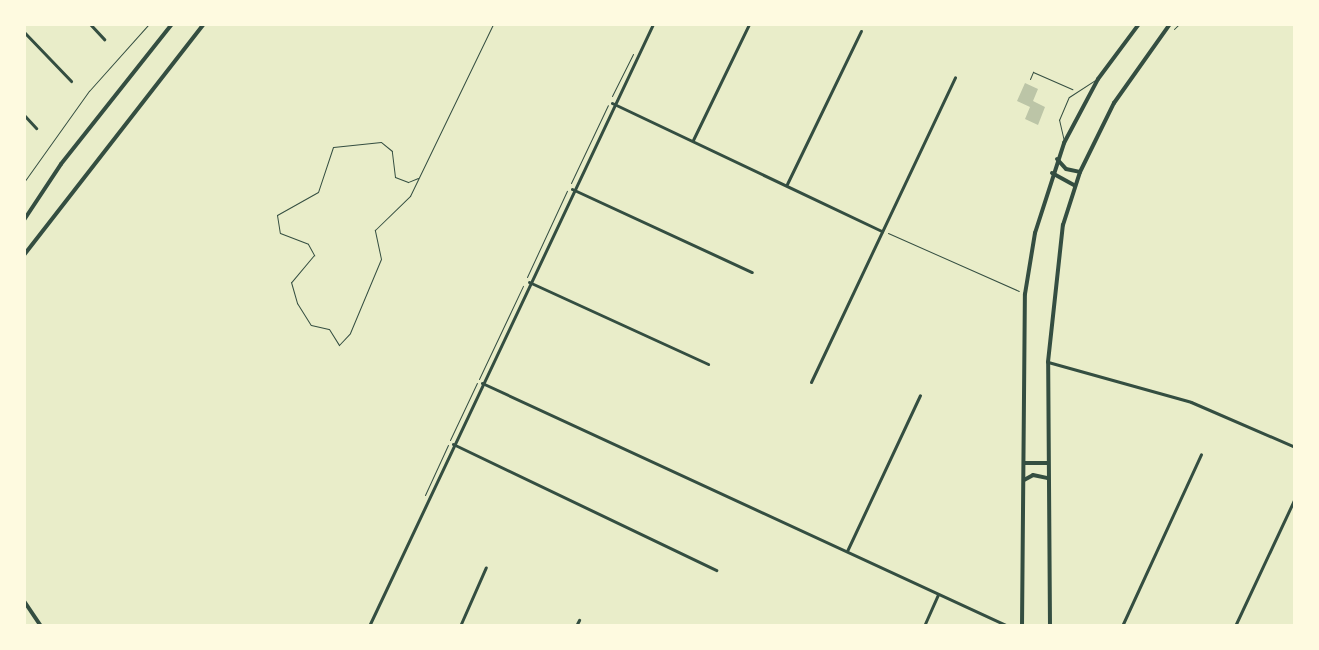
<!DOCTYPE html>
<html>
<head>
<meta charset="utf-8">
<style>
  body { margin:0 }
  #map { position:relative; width:1319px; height:650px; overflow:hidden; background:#e9edc9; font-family:Figtree,sans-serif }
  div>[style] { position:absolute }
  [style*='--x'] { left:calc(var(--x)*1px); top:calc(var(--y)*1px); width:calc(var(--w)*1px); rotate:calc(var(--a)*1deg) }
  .building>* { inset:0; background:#bcc5a7 }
  .path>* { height:1px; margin:-0.5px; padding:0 0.5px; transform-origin:0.5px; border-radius:0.5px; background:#344e41 }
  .service>* { height:1px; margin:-0.5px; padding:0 0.5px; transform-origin:0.5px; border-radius:0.5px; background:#344e41 }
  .minor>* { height:3px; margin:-1.5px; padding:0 1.5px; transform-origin:1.5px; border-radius:1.5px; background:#344e41 }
  .tertiary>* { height:3px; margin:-1.5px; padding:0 1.5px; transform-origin:1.5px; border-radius:1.5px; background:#344e41 }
  .primary>* { height:4px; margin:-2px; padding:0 2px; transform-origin:2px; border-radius:2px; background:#344e41 }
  span { translate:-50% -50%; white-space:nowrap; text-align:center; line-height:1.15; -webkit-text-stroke:6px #fefae0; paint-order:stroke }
  .frame { position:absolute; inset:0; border:26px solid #fefae0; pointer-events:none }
</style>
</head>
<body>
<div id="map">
  <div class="building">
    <i style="clip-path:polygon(1025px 83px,1038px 89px,1033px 101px,1045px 107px,1038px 125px,1025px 119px,1030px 107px,1017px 101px)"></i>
  </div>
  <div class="path">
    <i style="--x:1174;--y:29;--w:7;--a:-45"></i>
    <i style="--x:612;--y:96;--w:47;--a:-63.4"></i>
    <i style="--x:418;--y:178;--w:11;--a:158"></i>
    <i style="--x:408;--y:182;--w:14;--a:-159"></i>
    <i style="--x:395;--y:177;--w:26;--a:-97"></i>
    <i style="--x:392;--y:151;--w:14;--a:-141"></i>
    <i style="--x:381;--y:142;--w:48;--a:174.1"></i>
    <i style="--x:333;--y:147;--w:47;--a:108.4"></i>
    <i style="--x:318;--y:192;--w:47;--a:150.7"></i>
    <i style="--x:277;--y:215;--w:18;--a:81"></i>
    <i style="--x:280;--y:233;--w:30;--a:21"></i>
    <i style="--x:308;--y:244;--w:13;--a:61"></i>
    <i style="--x:314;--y:255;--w:35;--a:130"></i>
    <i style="--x:291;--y:282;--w:22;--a:74"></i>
    <i style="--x:297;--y:303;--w:26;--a:58"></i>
    <i style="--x:311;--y:325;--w:18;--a:13"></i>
    <i style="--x:329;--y:329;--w:19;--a:58"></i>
    <i style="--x:339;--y:345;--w:16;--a:-47"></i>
    <i style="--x:350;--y:333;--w:80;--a:-67.3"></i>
    <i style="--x:381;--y:259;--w:30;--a:-102"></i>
    <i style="--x:375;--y:230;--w:49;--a:-44.2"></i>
    <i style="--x:410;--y:196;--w:191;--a:-64.2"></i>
    <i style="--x:24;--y:182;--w:112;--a:-54.5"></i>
    <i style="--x:89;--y:91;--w:90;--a:-48.2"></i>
    <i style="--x:571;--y:183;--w:86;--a:-64.6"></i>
    <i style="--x:888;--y:233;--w:143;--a:23.9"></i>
    <i style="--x:527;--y:277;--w:95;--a:-65.1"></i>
    <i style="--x:479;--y:379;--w:103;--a:-64.7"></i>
    <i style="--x:450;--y:440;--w:63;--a:-64.7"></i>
    <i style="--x:425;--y:495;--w:55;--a:-65.3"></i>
  </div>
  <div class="service">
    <i style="--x:1030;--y:79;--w:8;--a:-67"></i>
    <i style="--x:1033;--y:72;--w:43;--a:23.6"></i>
    <i style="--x:1064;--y:141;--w:22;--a:-103"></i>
    <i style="--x:1059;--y:120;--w:25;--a:-67"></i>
    <i style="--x:1069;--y:97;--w:31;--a:-33"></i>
  </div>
  <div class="minor">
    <i style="--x:90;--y:24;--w:21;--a:47"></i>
    <i style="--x:24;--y:32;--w:68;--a:46.2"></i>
    <i style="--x:612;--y:103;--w:299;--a:25.4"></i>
    <i style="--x:24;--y:115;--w:18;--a:47"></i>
    <i style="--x:693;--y:140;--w:129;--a:-64.2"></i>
    <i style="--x:787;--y:184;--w:170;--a:-64.2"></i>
    <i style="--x:572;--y:189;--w:198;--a:24.8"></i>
    <i style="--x:529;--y:282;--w:197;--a:24.6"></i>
    <i style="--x:1048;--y:362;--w:148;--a:15.6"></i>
    <i style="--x:1191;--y:402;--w:113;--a:23.4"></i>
    <i style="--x:811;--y:382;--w:337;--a:-64.7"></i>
    <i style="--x:482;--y:383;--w:579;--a:24.8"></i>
    <i style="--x:453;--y:444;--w:292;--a:25.6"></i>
    <i style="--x:847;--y:551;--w:172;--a:-64.9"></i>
    <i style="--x:460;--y:626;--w:64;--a:-66.2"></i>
    <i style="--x:576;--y:626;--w:7;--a:-63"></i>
    <i style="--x:924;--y:626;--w:34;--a:-66"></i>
    <i style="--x:1122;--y:626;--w:189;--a:-65.3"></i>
    <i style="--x:1235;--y:626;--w:139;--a:-64.9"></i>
  </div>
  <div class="tertiary">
    <i style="--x:369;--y:626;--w:666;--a:-64.74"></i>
  </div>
  <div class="primary">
    <i style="--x:1057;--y:159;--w:13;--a:48"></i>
    <i style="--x:1066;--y:169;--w:14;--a:12"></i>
    <i style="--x:1052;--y:173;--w:25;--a:29"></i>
    <i style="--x:24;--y:220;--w:67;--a:-56.5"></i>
    <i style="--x:61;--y:164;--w:179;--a:-51.6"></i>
    <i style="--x:24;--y:255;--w:293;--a:-52.1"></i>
    <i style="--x:1024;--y:463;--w:23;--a:0"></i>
    <i style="--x:1024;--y:480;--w:10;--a:-29"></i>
    <i style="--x:1033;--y:475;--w:14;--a:12"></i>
    <i style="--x:24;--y:601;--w:30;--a:56"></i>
    <i style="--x:1022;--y:626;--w:332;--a:-89.5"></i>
    <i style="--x:1025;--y:294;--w:62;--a:-80.7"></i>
    <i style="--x:1035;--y:233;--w:95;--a:-72.1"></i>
    <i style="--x:1064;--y:143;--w:72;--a:-62"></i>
    <i style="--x:1098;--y:79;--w:69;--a:-53.3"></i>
    <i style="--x:1050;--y:626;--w:264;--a:-90.4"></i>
    <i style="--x:1048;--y:362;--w:138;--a:-83.8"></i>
    <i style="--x:1063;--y:225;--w:56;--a:-72.2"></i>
    <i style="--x:1080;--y:172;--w:77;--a:-63.8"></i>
    <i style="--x:1114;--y:103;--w:97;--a:-54.7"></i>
  </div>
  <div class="frame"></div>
</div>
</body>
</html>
